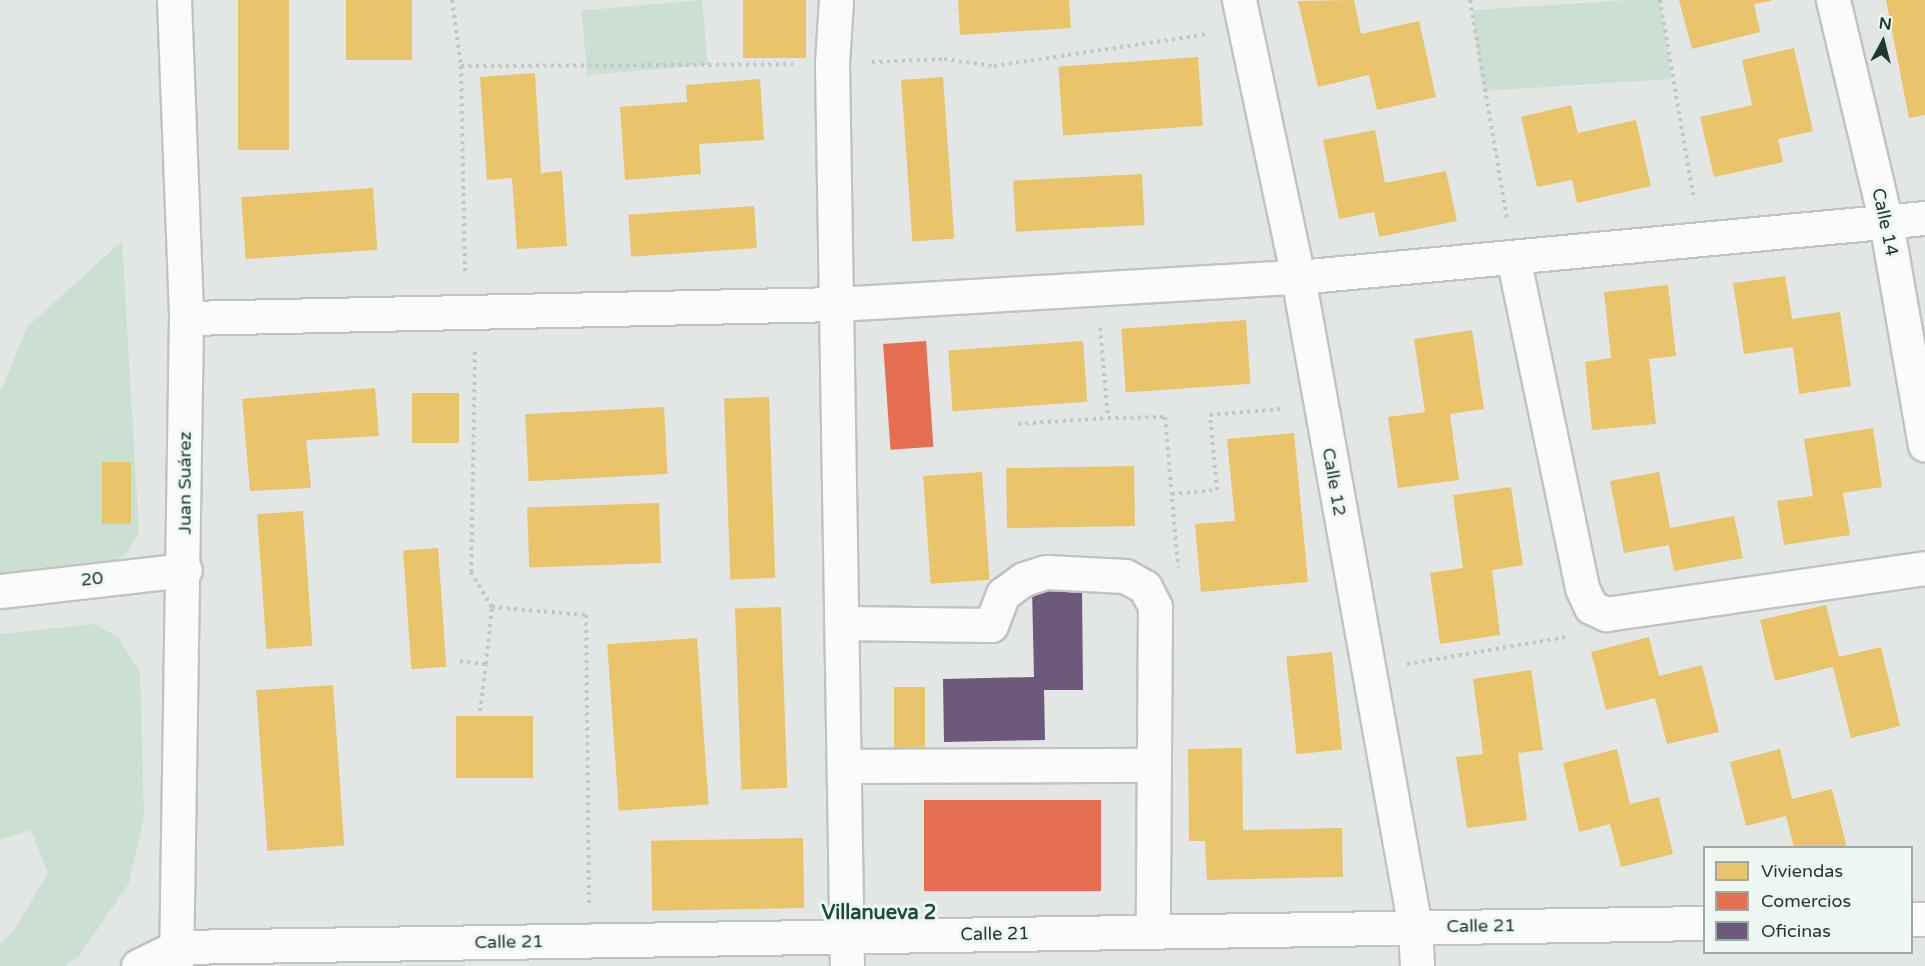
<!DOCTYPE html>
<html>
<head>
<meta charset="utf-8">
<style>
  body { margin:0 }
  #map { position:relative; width:1925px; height:966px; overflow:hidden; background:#e2e7e5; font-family:"Varela Round",sans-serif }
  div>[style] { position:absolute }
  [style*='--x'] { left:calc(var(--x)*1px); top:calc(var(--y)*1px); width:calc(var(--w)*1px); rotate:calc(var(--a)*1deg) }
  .green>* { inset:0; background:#cbe0d2; transform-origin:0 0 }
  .homes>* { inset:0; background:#e9c46a; transform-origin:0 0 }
  .shops>* { inset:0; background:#e76f51; transform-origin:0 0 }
  .offices>* { inset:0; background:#6d597a }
  .path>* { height:4px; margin-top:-2px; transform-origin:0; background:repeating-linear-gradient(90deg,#c0c7c6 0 3px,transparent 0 7.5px) }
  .roads { filter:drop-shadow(2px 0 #bfc4c2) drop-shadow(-2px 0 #bfc4c2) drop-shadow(0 2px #bfc4c2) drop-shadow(0 -2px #bfc4c2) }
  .minor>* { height:33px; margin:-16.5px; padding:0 16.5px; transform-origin:16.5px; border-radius:16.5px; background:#fbfbfb }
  span { translate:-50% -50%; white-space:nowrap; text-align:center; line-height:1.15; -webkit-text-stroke:6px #eff7f3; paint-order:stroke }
  .street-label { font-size:18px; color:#213933 }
  .neighbourhood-label { font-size:20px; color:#1e4a41; font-weight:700 }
  .legend { position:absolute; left:1703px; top:846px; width:210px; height:108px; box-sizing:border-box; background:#eff7f3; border:2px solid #9daba6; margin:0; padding:8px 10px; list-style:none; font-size:18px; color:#213933 }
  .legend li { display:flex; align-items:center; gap:12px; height:30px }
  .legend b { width:30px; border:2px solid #9daba6 }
  .north { position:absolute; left:1853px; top:12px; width:60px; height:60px; -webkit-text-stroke:4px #eff7f3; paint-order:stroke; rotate:7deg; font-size:16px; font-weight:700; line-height:24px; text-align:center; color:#213933 }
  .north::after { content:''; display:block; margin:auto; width:21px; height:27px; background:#213933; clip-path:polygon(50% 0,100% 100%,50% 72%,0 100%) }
</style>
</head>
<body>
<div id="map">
  <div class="green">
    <i style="left:702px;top:0;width:65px;height:121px;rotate:85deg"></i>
    <i style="clip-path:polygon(1628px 0,1660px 0,1672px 79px,1483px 91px,1472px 10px)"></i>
    <i style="clip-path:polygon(122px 241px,139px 532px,126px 554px,110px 564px,0 581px,0 393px,27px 327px)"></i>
    <i style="clip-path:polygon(95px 624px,118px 637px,140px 672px,144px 817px,129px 883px,79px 956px,65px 966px,0 966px,0 943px,13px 932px,48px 873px,31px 830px,0 840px,0 634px)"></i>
  </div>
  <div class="homes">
    <i style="left:238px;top:0;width:51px;height:150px"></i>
    <i style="left:346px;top:0;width:66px;height:60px"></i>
    <i style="left:743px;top:0;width:63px;height:58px"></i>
    <i style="clip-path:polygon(958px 0,1069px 0,1071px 28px,960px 35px)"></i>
    <i style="clip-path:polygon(1354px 0,1361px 34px,1419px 21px,1436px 97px,1377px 110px,1369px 75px,1318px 87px,1298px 1px)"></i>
    <i style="clip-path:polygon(1679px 0,1771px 0,1771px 1px,1754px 4px,1760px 32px,1692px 49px)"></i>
    <i style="clip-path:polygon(1886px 0,1925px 0,1925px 115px,1909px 118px)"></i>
    <i style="clip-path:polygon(1794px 48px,1813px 131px,1778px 139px,1783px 162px,1714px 177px,1700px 117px,1752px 105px,1742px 60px)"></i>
    <i style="left:1198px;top:57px;width:69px;height:140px;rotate:86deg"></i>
    <i style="clip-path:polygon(535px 73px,541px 173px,562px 171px,567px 246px,517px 249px,512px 178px,487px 180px,480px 77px)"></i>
    <i style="left:943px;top:77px;width:162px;height:42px;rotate:86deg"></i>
    <i style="clip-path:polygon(760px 79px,764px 140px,699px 144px,701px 174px,625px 180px,620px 107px,687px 102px,686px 85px)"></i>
    <i style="clip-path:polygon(1571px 105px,1578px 133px,1636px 120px,1651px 186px,1577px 203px,1572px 180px,1537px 187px,1521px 117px)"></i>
    <i style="clip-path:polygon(1375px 130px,1385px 183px,1446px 171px,1457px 221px,1379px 237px,1374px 212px,1339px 219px,1323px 140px)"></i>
    <i style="left:1142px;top:174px;width:51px;height:129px;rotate:87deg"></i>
    <i style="left:373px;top:188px;width:62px;height:132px;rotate:86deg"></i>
    <i style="left:754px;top:206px;width:42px;height:126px;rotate:86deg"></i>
    <i style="clip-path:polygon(1785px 276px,1792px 319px,1840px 312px,1851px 386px,1799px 394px,1793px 347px,1744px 354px,1733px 283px)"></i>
    <i style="clip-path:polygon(1668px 285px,1676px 356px,1649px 359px,1656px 424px,1592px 430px,1585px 362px,1611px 358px,1604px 292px)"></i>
    <i style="left:1246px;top:320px;width:64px;height:125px;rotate:86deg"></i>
    <i style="clip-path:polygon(1472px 330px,1484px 409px,1450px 414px,1459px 480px,1398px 488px,1388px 417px,1425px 412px,1414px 339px)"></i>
    <i style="left:1083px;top:341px;width:61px;height:135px;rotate:86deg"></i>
    <i style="clip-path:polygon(375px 388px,379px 436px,306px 440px,311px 488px,250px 491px,242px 399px)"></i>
    <i style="left:459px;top:393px;width:50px;height:47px;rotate:90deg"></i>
    <i style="left:769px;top:397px;width:181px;height:45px;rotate:88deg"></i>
    <i style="left:664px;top:407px;width:67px;height:139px;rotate:87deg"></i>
    <i style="clip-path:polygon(1873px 428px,1882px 487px,1843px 493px,1850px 535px,1784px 545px,1777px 501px,1813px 496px,1804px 439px)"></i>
    <i style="clip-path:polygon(1294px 433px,1308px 582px,1201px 592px,1195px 524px,1235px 521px,1227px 439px)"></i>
    <i style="left:102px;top:462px;width:29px;height:62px"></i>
    <i style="left:1134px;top:466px;width:60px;height:128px;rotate:89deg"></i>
    <i style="left:982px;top:472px;width:108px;height:59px;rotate:86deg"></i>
    <i style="clip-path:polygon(1659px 472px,1670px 528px,1734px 516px,1743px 558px,1674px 571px,1669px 545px,1624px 553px,1610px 481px)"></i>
    <i style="clip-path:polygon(1511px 487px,1523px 565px,1492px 570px,1500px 635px,1440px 644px,1430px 573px,1463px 568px,1453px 495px)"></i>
    <i style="left:659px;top:503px;width:60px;height:132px;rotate:88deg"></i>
    <i style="left:303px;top:511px;width:135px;height:46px;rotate:86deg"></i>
    <i style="left:438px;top:548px;width:119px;height:35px;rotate:86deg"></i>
    <i style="clip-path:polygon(1826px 605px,1839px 657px,1881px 647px,1900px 726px,1851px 738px,1833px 667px,1775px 681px,1760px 620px)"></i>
    <i style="left:781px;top:607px;width:181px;height:46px;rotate:88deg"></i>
    <i style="clip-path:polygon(1649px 637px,1659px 676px,1702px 665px,1719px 732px,1667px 744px,1655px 698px,1606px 710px,1591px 652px)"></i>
    <i style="left:697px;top:638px;width:167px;height:90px;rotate:86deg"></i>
    <i style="left:1332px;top:652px;width:98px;height:46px;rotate:84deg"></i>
    <i style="clip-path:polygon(1531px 670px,1543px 750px,1518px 753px,1527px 820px,1467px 828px,1456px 757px,1483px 754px,1473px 679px)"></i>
    <i style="left:333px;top:685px;width:161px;height:77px;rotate:86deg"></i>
    <i style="left:894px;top:687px;width:31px;height:62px"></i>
    <i style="left:456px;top:716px;width:77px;height:62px"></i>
    <i style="clip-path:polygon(1242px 748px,1243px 830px,1342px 828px,1343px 877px,1207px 880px,1205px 841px,1189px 841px,1188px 749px)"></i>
    <i style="clip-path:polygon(1617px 749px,1630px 804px,1659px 797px,1673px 854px,1621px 867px,1610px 824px,1579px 832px,1563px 763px)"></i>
    <i style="clip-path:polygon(1780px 749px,1792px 799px,1832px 789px,1847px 848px,1794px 848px,1786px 816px,1746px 826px,1730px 762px)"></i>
    <i style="left:803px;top:838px;width:70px;height:152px;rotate:89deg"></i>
  </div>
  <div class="shops">
    <i style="left:926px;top:341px;width:106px;height:43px;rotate:86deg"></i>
    <i style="left:924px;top:800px;width:177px;height:91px"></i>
  </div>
  <div class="offices">
    <i style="clip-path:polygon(1082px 588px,1083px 690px,1044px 690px,1045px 740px,944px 742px,943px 679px,1034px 677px,1032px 589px)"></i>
  </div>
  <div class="path">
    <i style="--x:452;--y:0;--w:67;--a:82.2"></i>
    <i style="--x:461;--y:66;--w:332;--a:-0.3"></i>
    <i style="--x:1470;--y:0;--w:221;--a:80.4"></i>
    <i style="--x:1660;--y:0;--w:203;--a:80.4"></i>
    <i style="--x:872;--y:62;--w:72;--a:-2.4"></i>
    <i style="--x:944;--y:59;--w:50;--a:8"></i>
    <i style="--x:994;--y:66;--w:215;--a:-8.5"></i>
    <i style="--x:461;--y:66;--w:209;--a:88.9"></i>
    <i style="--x:1100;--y:328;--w:90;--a:84.9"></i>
    <i style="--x:1108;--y:418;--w:57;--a:-1"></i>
    <i style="--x:1165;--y:417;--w:151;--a:85"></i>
    <i style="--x:475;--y:352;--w:220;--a:91"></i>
    <i style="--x:471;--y:572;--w:41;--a:59"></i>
    <i style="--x:492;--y:607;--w:94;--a:4.9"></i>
    <i style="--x:586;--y:615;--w:288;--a:89.4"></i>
    <i style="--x:1018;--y:424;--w:90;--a:-3.8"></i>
    <i style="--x:1172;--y:494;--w:45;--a:-5.1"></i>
    <i style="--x:1217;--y:490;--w:75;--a:-95.3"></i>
    <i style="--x:1210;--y:415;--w:71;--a:-4.8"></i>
    <i style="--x:460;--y:661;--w:26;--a:7"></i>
    <i style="--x:486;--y:664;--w:57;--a:-84"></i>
    <i style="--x:1407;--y:664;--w:161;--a:-9.6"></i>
    <i style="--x:480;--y:711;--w:47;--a:-82.7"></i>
  </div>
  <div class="roads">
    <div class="minor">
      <i style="--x:174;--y:0;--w:318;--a:87.8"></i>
      <i style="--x:186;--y:318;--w:648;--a:90.88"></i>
      <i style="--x:836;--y:0;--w:64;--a:93.6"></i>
      <i style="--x:832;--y:64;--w:902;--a:89.05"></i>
      <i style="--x:1239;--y:0;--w:283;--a:78"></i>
      <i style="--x:1298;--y:277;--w:660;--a:79.8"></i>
      <i style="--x:1415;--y:927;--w:39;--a:87"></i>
      <i style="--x:1833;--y:0;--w:228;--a:76.6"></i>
      <i style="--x:1886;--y:222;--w:226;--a:80.1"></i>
      <i style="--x:1513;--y:257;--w:338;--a:78.2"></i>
      <i style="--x:1582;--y:588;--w:21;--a:65"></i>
      <i style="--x:1591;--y:607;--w:17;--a:25"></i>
      <i style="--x:1606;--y:614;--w:322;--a:-8.2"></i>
      <i style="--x:186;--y:318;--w:651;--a:-1.23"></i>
      <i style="--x:837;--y:304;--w:462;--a:-3.4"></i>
      <i style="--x:1298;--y:277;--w:630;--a:-5.38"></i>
      <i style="--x:0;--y:591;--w:186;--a:-6.5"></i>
      <i style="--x:842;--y:623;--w:149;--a:0.8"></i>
      <i style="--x:991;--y:625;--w:33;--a:-69"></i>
      <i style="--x:1003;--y:594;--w:26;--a:-36"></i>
      <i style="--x:1024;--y:579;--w:23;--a:-18"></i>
      <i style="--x:1046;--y:572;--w:79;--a:2.9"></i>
      <i style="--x:1125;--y:576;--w:23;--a:29"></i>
      <i style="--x:1145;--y:587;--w:22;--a:63"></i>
      <i style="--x:1155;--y:607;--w:324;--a:90.4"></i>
      <i style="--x:846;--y:766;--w:308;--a:-0.2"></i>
      <i style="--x:1912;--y:919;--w:13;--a:0"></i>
      <i style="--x:138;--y:966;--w:43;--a:-26"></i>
      <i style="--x:177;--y:947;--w:1527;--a:-0.9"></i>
    </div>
  </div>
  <div class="street-label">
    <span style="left:1885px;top:222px;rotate:78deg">Calle 14</span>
    <span style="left:1334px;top:482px;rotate:80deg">Calle 12</span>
    <span style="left:185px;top:483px;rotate:-90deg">Juan Suárez</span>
    <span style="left:92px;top:579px;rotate:-6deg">20</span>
    <span style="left:1481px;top:926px;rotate:-1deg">Calle 21</span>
    <span style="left:995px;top:934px;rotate:-1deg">Calle 21</span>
    <span style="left:509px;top:942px;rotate:-1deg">Calle 21</span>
  </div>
  <div class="neighbourhood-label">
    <span style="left:879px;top:913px">Villanueva 2</span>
  </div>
  <ul class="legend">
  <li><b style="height:16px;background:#e9c46a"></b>Viviendas</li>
  <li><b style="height:16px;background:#e76f51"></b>Comercios</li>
  <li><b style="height:16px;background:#6d597a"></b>Oficinas</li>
  </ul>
  <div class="north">N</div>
</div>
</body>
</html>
